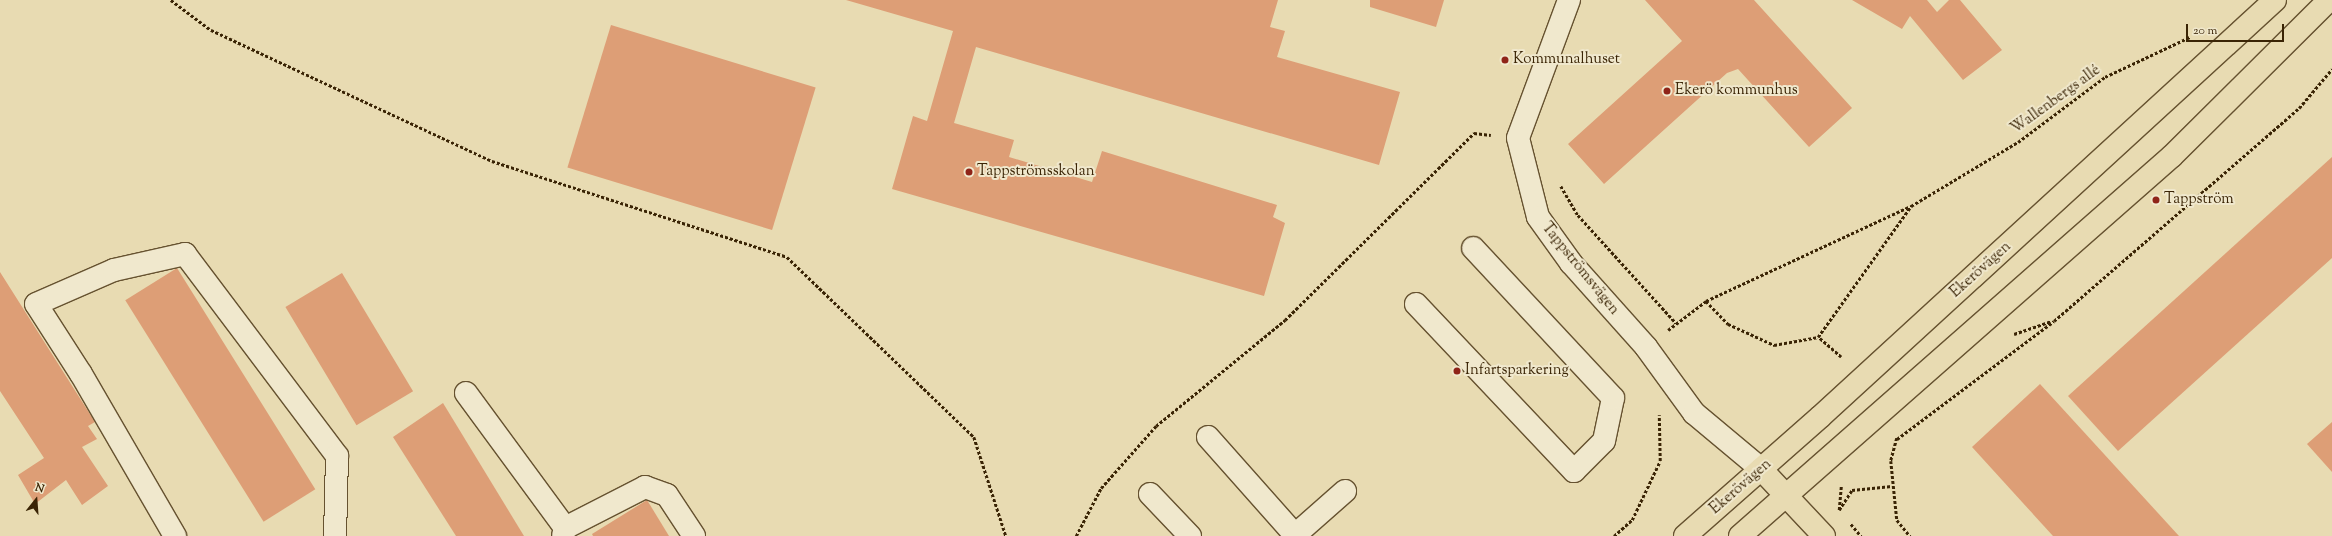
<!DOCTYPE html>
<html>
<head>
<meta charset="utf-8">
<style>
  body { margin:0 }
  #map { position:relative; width:2332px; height:536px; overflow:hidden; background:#e8dbb2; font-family:"Sorts Mill Goudy",serif }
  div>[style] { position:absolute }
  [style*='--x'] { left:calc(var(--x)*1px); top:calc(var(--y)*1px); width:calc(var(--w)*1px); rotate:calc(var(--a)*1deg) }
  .building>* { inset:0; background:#dd9e76; transform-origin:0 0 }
  .path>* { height:2.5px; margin-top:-1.25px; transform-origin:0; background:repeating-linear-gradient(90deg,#3a2405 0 3px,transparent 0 5px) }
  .roads { filter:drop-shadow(1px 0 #665230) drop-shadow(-1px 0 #665230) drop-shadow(0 1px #665230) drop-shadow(0 -1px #665230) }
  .minor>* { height:22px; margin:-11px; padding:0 11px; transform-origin:11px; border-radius:11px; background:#f0e8cd }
  .major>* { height:22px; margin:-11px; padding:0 11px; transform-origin:11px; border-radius:11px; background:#e8dbb2 }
  .dots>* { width:11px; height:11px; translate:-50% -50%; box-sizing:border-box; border:2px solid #f0e8cd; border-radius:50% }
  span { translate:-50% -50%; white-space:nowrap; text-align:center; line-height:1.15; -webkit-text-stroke:4px #f0e8cd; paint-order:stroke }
  .poi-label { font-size:15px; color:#3a2405 }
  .left { translate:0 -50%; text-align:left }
  .street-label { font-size:15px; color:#3a2405 }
  .north { position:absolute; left:16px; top:480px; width:40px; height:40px; -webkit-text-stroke:3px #f0e8cd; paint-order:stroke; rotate:17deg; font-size:11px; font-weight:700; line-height:16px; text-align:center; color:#3a2405 }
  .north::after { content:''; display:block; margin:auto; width:14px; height:18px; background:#3a2405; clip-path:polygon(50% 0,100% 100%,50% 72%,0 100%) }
  .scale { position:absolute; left:2186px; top:24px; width:98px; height:18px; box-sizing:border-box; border:2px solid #3a2405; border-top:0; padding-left:5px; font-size:12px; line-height:14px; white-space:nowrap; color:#3a2405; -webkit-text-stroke:3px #f0e8cd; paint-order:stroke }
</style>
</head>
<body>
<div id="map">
  <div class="building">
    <i style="clip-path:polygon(846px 0,1278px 0,1270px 27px,1285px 31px,1277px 57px,1400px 92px,1379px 165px,976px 47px,954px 123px,1014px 140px,1009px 157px,1092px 182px,1102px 151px,1277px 205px,1273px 217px,1285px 223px,1264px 296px,892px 189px,913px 116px,927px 121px,953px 31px)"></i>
    <i style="clip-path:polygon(1370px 0,1444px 0,1436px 27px,1370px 7px)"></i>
    <i style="clip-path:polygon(1645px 0,1754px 0,1852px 108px,1809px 147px,1738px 69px,1727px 73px,1604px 184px,1568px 144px,1682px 41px)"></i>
    <i style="clip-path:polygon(1852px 0,1927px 0,1937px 12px,1949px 0,1960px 0,2002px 50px,1963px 80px,1910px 16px,1902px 29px)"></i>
    <i style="left:611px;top:25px;width:214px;height:149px;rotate:17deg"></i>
    <i style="clip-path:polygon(2332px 157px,2332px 258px,2118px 451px,2068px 396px)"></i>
    <i style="left:177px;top:268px;width:261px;height:61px;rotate:58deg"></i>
    <i style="clip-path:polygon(0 272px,95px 422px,88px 426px,97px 439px,82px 447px,108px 486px,82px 505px,66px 480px,35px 504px,18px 475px,44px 458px,0 391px)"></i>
    <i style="left:342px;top:273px;width:138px;height:66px;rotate:59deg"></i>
    <i style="clip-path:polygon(2040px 384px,2179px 536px,2053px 536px,1972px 447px)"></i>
    <i style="clip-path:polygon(443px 403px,524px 536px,456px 536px,393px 437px)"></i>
    <i style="clip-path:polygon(2332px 422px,2332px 472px,2307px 444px)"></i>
    <i style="clip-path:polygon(647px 500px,669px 536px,593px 536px,592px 534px)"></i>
  </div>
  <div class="path">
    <i style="--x:171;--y:0;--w:50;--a:36.9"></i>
    <i style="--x:211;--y:30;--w:310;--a:25"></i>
    <i style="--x:492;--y:161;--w:310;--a:18"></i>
    <i style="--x:787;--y:257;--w:260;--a:43.9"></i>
    <i style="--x:974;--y:437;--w:104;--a:72.1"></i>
    <i style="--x:1561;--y:186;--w:34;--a:60"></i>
    <i style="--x:1578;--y:215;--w:146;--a:47.8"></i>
    <i style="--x:1706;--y:301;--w:226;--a:-24.9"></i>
    <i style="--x:1911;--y:206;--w:125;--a:-30.9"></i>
    <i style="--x:2018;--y:142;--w:109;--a:-36.8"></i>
    <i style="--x:2105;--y:77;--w:94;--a:-25.2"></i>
    <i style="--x:1668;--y:330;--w:48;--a:-37.3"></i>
    <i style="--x:1706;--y:301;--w:32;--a:46"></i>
    <i style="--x:1728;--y:324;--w:51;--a:24.5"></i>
    <i style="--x:1774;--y:345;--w:45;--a:-10.3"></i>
    <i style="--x:2014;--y:334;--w:39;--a:-19"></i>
    <i style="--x:1841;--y:357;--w:30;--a:-139"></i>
    <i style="--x:1818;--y:337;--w:161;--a:-54.6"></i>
    <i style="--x:1897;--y:438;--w:24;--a:105"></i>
    <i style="--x:1891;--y:461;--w:59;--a:84.2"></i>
    <i style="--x:1897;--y:520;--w:21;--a:51"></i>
    <i style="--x:1897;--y:439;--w:196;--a:-36.9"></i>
    <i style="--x:2054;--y:321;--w:325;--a:-41"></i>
    <i style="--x:2299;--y:108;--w:51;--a:-49.8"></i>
    <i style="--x:1839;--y:510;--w:25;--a:-85"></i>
    <i style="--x:1839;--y:510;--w:24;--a:-57"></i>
    <i style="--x:1852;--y:490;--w:40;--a:-5.7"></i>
    <i style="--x:1851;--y:524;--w:16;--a:50"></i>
    <i style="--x:1076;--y:536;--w:54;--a:-62.5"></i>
    <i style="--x:1101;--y:488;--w:83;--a:-48.4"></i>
    <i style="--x:1156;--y:426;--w:167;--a:-39.4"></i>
    <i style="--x:1285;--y:320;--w:266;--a:-44.7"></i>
    <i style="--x:1474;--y:133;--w:17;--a:7"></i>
    <i style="--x:1614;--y:536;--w:24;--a:-42"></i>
    <i style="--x:1632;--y:520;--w:65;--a:-64.6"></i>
    <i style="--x:1660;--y:461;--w:46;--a:-91.2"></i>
  </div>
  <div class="roads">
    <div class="minor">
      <i style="--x:1569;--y:0;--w:147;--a:110.3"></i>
      <i style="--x:1518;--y:138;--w:81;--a:75.8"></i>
      <i style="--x:1538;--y:217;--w:57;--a:54.3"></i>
      <i style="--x:1571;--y:263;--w:113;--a:48.2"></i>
      <i style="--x:1646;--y:347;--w:82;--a:54"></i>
      <i style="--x:1694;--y:413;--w:87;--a:39.9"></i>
      <i style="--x:1416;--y:304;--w:230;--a:46.6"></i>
      <i style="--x:1574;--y:471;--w:42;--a:-45"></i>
      <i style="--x:1604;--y:441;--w:44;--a:-78.2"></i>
      <i style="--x:1613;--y:398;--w:205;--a:-133"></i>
      <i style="--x:466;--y:393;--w:167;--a:53.7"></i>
      <i style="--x:565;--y:528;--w:8;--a:104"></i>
      <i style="--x:1208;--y:437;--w:132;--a:48.4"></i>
      <i style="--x:1150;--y:494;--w:58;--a:46.4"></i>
      <i style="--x:565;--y:528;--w:90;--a:-27.1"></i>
      <i style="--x:645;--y:487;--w:23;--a:20"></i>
      <i style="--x:667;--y:495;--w:49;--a:56.6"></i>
      <i style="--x:175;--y:536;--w:187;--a:-120.1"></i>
      <i style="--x:81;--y:374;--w:83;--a:-122.7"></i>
      <i style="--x:36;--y:304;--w:85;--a:-23.6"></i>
      <i style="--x:114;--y:270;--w:73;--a:-12.7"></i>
      <i style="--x:185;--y:254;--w:253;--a:53"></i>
      <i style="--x:337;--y:456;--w:80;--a:91.4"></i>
      <i style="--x:1294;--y:536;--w:68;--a:-41.4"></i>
    </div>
    <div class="major">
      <i style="--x:1761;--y:469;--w:92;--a:46.8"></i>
      <i style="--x:1685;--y:536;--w:180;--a:-41.4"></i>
      <i style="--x:1820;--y:417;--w:617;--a:-42.5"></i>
      <i style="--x:1740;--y:536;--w:575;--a:-41.34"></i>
      <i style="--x:2172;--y:156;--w:221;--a:-44.8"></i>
    </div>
  </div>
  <div class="dots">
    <i style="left:1505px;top:60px;background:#8f2418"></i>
    <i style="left:1667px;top:91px;background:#8f2418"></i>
    <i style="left:969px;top:172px;background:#8f2418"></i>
    <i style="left:2156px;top:200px;background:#8f2418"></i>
    <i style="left:1457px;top:371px;background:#8f2418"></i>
  </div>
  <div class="poi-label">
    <span class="left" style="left:1513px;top:60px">Kommunalhuset</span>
    <span class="left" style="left:1675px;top:91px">Ekerö kommunhus</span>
    <span class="left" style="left:977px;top:172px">Tappströmsskolan</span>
    <span class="left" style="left:2164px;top:200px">Tappström</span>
    <span class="left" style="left:1465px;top:371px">Infartsparkering</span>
  </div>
  <div class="street-label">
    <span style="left:2056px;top:100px;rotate:-36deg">Wallenbergs allé</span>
    <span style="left:1580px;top:269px;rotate:51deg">Tappströmsvägen</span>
    <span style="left:1981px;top:270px;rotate:-42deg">Ekerövägen</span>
    <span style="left:1741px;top:487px;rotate:-41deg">Ekerövägen</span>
  </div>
  <div class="north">N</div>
  <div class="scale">20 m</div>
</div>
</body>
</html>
